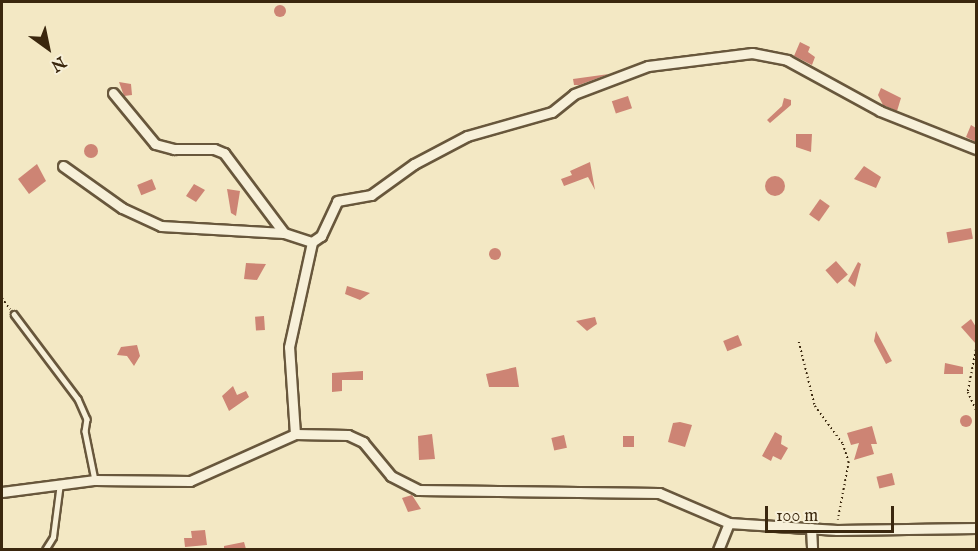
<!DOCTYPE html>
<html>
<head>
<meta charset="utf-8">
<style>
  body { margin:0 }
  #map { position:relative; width:978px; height:551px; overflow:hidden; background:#f3e8c4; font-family:"IM FELL English",serif }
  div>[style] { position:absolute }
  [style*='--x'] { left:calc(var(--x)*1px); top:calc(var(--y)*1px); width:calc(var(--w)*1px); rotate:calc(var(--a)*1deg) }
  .building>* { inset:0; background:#cd8474; transform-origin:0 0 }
  .round { border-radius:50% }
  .path>* { height:1.5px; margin-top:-0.75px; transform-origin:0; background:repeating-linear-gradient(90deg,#3a270e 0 1.5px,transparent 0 4.5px) }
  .roads { filter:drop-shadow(2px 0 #68573c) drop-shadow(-2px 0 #68573c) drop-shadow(0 2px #68573c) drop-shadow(0 -2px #68573c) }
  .lane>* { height:4.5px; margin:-2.25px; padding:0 2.25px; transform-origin:2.25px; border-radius:2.25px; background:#f7f0d9 }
  .street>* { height:9px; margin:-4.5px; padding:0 4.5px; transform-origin:4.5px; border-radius:4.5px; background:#f7f0d9 }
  span { translate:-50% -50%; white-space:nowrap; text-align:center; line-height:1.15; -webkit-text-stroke:5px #f7f0d9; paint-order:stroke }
  .frame { position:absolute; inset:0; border:3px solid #3a270e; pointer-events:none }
  .north { position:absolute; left:18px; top:18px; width:60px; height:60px; -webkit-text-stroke:4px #f7f0d9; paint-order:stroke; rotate:147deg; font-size:16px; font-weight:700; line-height:24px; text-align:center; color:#3a270e }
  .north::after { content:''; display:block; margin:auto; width:21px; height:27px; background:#3a270e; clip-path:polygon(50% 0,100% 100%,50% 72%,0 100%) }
  .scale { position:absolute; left:765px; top:506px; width:129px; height:27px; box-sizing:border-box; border:3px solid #3a270e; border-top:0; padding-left:8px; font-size:18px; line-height:21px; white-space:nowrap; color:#3a270e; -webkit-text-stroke:4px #f7f0d9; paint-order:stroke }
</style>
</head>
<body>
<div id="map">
  <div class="building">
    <i class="round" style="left:274px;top:5px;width:12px;height:12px"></i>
    <i style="clip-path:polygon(800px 42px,810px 47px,808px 52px,815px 57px,812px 65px,794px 56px)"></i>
    <i style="clip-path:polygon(609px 74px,579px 85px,574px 85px,573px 79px)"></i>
    <i style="clip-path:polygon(119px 82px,131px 84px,132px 95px,124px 96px)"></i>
    <i style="clip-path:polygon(881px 88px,901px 98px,897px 111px,883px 105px,878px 95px)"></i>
    <i style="left:628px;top:96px;width:13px;height:17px;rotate:72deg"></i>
    <i style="clip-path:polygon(784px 98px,791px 100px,791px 105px,770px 123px,767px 120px,782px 106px)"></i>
    <i style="clip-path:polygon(971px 125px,976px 128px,976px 142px,966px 137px)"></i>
    <i style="clip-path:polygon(796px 134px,812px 134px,811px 152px,796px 147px)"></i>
    <i class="round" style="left:84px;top:144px;width:14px;height:14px"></i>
    <i style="clip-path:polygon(590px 162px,595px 190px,588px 177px,564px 186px,561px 179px,572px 175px,570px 171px)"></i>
    <i style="clip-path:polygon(37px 164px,46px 181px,29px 194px,18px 179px)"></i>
    <i style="clip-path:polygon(864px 166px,881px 177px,876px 188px,854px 179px)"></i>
    <i class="round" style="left:765px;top:176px;width:20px;height:20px"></i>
    <i style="left:152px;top:179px;width:11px;height:16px;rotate:68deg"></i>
    <i style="clip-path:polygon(194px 184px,205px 190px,196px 202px,186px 196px)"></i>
    <i style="clip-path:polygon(227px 189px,240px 191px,236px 216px,231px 213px)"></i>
    <i style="left:820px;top:199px;width:12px;height:19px;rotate:35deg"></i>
    <i style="left:971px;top:228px;width:11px;height:25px;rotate:80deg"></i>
    <i class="round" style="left:489px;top:248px;width:12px;height:12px"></i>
    <i style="left:836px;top:261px;width:18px;height:14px;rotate:49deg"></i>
    <i style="clip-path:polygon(858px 262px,861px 264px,855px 287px,848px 281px)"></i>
    <i style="clip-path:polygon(246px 263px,266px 264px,257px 280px,244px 279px)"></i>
    <i style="clip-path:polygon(347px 286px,370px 293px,360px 300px,345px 294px)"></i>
    <i style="left:264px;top:316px;width:14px;height:9px;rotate:86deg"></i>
    <i style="clip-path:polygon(595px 317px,597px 324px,587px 331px,576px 321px)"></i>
    <i style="clip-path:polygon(971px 319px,976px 327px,976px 344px,961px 327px)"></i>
    <i style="clip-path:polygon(876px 331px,892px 361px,886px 364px,874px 341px)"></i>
    <i style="left:738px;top:335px;width:11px;height:16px;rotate:68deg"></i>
    <i style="clip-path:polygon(137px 345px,140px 356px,134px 366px,127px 356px,117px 355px,121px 347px)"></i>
    <i style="clip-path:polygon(945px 363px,963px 367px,963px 374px,944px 374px)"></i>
    <i style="clip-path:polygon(516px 367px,519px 387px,489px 387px,486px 374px)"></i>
    <i style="clip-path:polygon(363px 371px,363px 380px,342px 380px,342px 391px,332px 392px,332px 373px)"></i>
    <i style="clip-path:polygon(233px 386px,237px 395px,246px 391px,249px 397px,229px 411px,222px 396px)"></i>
    <i class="round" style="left:960px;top:415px;width:12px;height:12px"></i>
    <i style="clip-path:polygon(680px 422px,692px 425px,685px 447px,668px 442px,673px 423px)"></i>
    <i style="clip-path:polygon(872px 426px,877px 444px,871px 444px,874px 454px,854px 460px,859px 443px,851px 445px,847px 433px)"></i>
    <i style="clip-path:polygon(775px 432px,782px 436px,781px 444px,788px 448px,781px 460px,773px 456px,771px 461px,762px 456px)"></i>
    <i style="clip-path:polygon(432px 434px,435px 459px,419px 460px,418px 436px)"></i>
    <i style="left:564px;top:435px;width:13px;height:13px;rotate:77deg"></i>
    <i style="left:623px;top:436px;width:11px;height:11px"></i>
    <i style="left:892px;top:473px;width:12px;height:16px;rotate:76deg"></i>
    <i style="clip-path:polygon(412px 495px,421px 509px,408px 512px,402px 498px)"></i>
    <i style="clip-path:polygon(205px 530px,207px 545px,185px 547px,184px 538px,192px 538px,191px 531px)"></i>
    <i style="clip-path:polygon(244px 542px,246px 549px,224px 549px,224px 546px)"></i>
  </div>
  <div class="path">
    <i style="--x:2;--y:298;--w:14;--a:54"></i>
    <i style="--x:799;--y:342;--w:66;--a:76"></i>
    <i style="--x:815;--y:406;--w:47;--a:53.6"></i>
    <i style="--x:843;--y:444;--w:19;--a:72"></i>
    <i style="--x:849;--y:462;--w:59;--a:100.7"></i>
    <i style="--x:976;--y:350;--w:43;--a:100.8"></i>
    <i style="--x:968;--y:392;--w:20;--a:66"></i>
  </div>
  <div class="roads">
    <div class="lane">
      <i style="--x:14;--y:314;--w:106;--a:53"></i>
      <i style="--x:78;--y:399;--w:22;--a:66"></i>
      <i style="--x:87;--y:419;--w:12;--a:99"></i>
      <i style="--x:85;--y:431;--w:50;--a:78.5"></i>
      <i style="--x:45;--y:550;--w:15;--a:-58"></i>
      <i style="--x:53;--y:537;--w:54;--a:-82.6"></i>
    </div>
    <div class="street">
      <i style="--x:113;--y:93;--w:66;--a:50.5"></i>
      <i style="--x:155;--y:144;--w:20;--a:15"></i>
      <i style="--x:174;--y:149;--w:40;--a:0"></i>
      <i style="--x:214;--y:149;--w:11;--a:22"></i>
      <i style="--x:224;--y:153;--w:100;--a:53.1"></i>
      <i style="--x:63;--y:166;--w:72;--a:35.4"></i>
      <i style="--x:122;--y:208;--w:43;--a:24.8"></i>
      <i style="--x:161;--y:226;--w:123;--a:3.3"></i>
      <i style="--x:284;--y:233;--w:29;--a:18"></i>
      <i style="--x:295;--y:434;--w:87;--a:-93.9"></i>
      <i style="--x:289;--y:347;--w:107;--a:-77.6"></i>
      <i style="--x:312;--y:242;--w:11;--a:-34"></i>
      <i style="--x:321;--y:236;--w:38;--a:-65"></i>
      <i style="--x:337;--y:201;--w:35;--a:-10"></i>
      <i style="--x:371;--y:195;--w:53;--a:-35.8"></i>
      <i style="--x:414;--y:164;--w:60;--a:-27.8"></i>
      <i style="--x:467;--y:136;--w:88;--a:-15.8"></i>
      <i style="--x:552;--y:112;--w:28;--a:-39"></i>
      <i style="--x:574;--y:94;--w:79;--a:-20.7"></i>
      <i style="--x:648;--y:66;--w:105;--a:-7.1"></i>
      <i style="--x:752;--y:53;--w:36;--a:11"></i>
      <i style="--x:787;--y:60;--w:106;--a:28.7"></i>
      <i style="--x:880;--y:111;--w:103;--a:21.6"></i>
      <i style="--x:2;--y:492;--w:94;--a:-7.4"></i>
      <i style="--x:95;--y:480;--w:95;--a:0.6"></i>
      <i style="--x:190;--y:481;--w:115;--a:-24.1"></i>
      <i style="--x:295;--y:434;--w:53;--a:1.1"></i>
      <i style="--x:348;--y:435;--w:17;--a:25"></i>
      <i style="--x:363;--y:442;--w:44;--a:50.5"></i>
      <i style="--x:391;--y:476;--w:30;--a:27"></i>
      <i style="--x:418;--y:490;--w:241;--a:0.7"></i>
      <i style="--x:659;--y:493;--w:76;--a:23.2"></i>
      <i style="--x:729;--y:523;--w:108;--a:3.7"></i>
      <i style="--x:837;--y:530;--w:139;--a:-0.8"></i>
      <i style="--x:811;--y:528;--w:22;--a:87"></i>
      <i style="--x:718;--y:550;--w:29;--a:-68"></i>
    </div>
  </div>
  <div class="frame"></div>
  <div class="north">N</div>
  <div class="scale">100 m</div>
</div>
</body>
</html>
